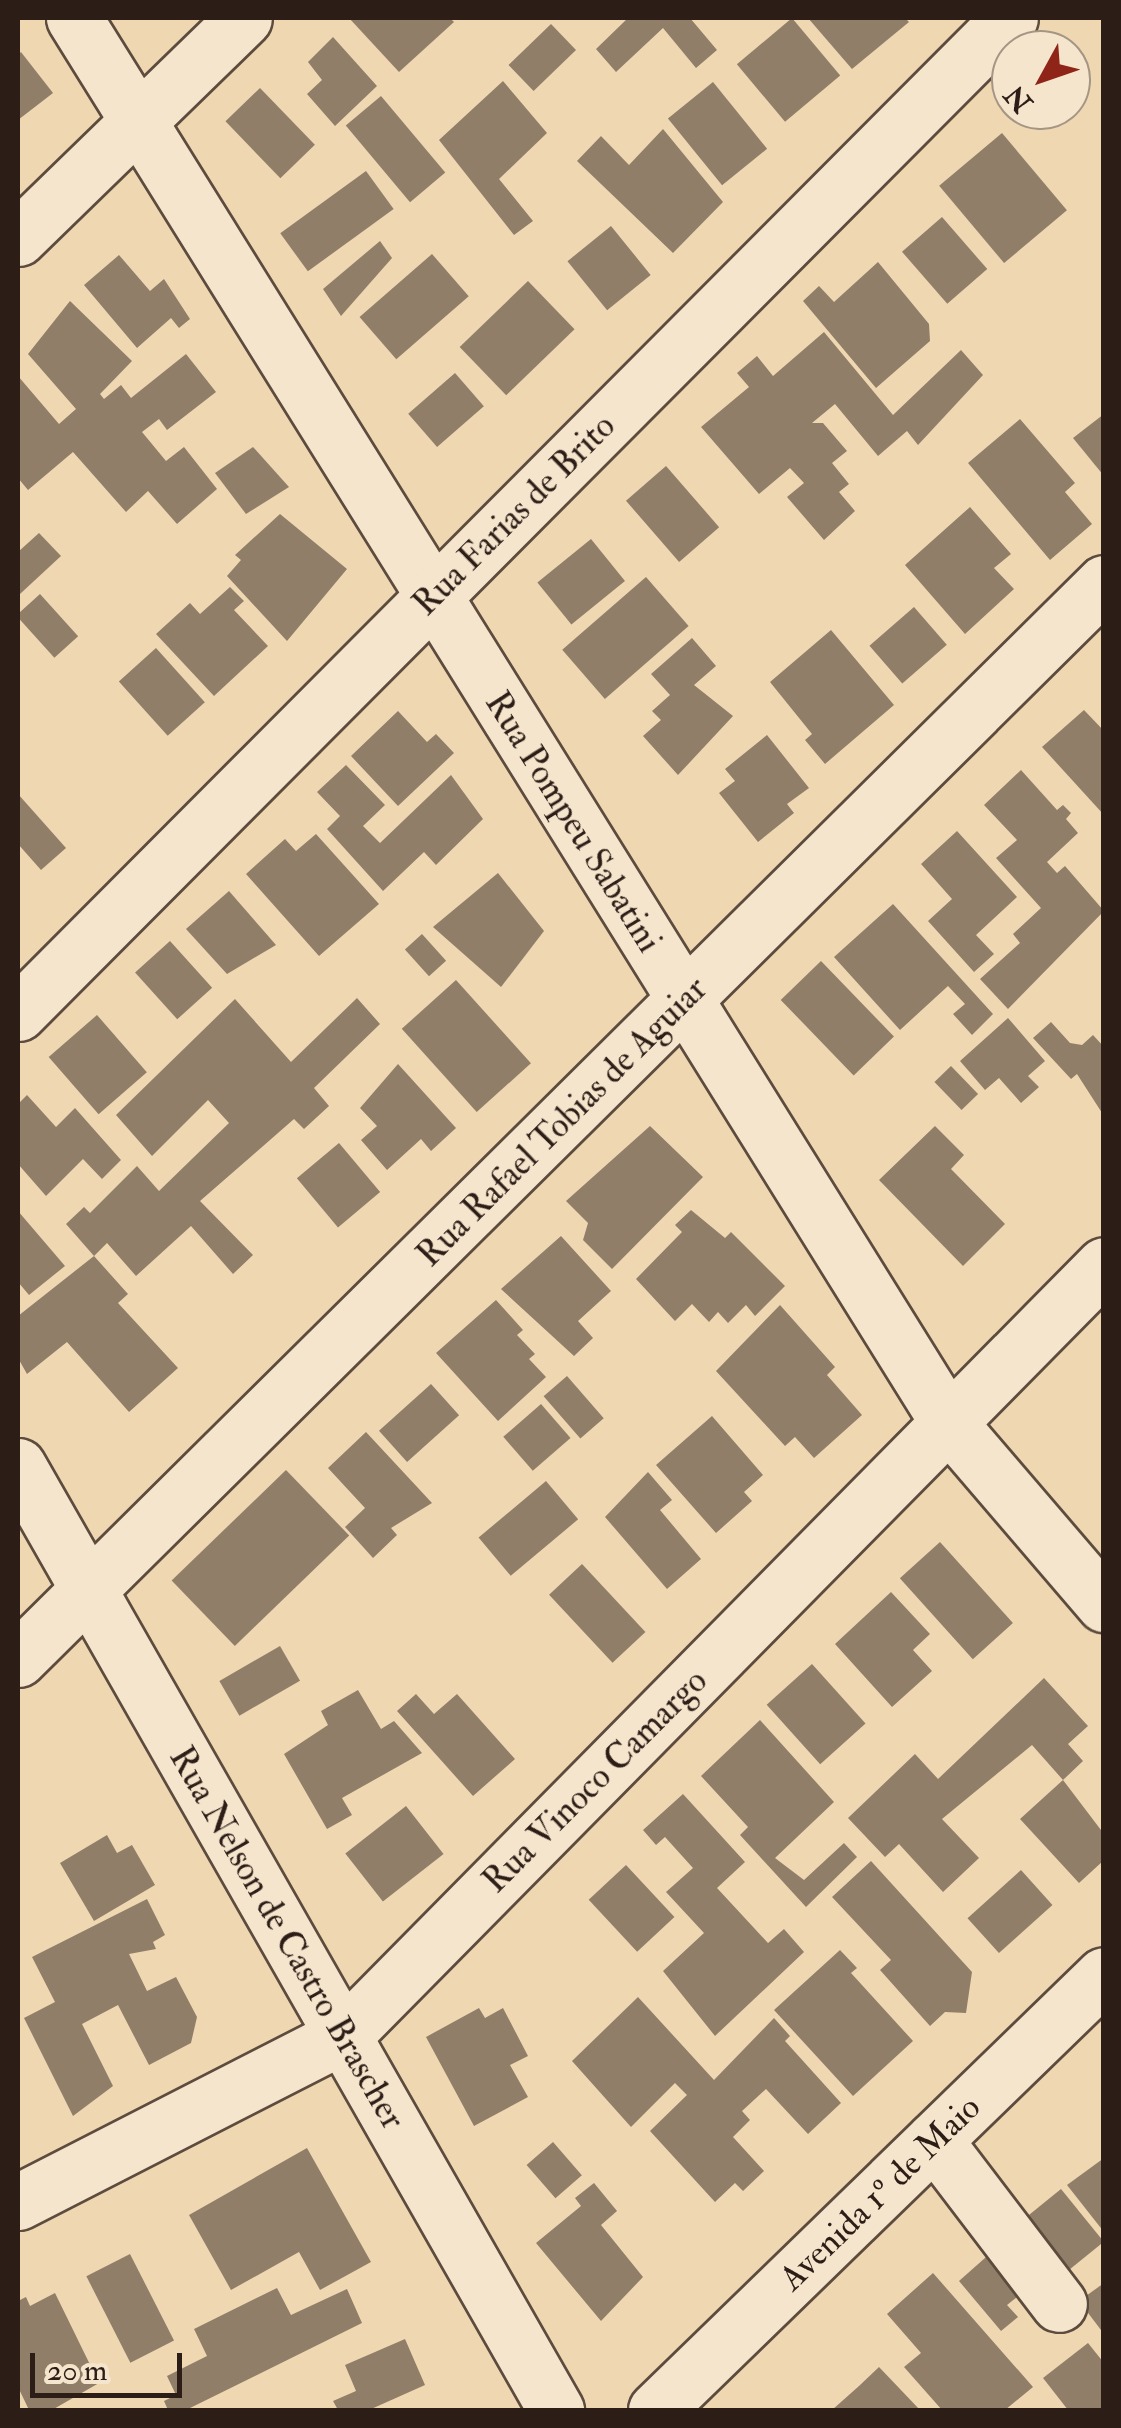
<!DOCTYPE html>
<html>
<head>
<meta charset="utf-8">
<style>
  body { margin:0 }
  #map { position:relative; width:1121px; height:2428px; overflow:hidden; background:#efd7b2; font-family:"IM FELL Double Pica",serif }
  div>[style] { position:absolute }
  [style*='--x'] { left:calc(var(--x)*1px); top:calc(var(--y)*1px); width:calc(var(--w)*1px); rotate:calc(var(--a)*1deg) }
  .building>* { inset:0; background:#917e68; transform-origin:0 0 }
  .roads { filter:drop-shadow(2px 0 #5d4c3e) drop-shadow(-2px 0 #5d4c3e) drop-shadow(0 2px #5d4c3e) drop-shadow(0 -2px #5d4c3e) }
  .minor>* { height:55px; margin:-27.5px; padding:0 27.5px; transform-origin:27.5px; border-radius:27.5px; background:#f5e5cd }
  span { translate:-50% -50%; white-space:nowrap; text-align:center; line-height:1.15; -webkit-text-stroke:9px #f5e5cd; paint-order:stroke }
  .street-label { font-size:35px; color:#2c1e17 }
  .frame { position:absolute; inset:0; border:20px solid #2c1e17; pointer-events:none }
  .north { position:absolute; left:991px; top:30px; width:100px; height:100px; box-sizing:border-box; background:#f5e5cd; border:2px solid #a59584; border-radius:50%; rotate:230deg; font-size:28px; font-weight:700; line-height:40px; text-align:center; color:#2c1e17 }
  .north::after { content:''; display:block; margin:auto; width:35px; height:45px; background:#8f2418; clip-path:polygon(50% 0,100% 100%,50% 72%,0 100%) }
  .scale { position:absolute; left:30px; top:2353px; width:152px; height:45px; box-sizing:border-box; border:5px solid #2c1e17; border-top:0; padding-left:12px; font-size:30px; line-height:35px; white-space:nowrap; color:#2c1e17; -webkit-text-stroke:8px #f5e5cd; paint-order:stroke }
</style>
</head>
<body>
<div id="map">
  <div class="building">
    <i style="clip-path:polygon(349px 18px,450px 18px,454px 22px,399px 72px)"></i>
    <i style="clip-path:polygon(628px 18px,690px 18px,717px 50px,696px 68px,663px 28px,616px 72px,596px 49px)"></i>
    <i style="left:792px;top:18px;width:75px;height:72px;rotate:50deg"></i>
    <i style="clip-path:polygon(808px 18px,905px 18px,909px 22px,852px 69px)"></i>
    <i style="left:551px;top:24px;width:36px;height:59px;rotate:46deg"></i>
    <i style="clip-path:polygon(333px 37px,377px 86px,335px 126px,307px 94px,322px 80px,308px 62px)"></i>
    <i style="clip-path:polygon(21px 52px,53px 93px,18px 120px,18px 55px)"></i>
    <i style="clip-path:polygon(503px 81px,547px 133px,499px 179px,533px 221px,514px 235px,439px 140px)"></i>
    <i style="left:713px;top:82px;width:86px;height:58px;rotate:51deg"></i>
    <i style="left:260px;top:88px;width:79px;height:48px;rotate:46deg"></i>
    <i style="left:381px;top:96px;width:100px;height:46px;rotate:50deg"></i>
    <i style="clip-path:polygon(663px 129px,723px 202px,673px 253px,577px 161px,601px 136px,629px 165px)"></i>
    <i style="left:1002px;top:133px;width:101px;height:82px;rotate:50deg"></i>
    <i style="left:366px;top:171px;width:47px;height:106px;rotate:54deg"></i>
    <i style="left:942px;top:217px;width:69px;height:53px;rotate:49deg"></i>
    <i style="left:611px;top:226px;width:63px;height:56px;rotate:51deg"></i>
    <i style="clip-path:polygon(380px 241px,392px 258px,341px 316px,323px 289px)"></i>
    <i style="left:432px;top:254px;width:56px;height:96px;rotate:49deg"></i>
    <i style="clip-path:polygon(119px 255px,150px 291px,164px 279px,190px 319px,179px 328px,171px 318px,137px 348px,84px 285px)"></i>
    <i style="clip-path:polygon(878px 262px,929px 324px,930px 341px,876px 388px,803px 301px,819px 286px,834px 302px)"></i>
    <i style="left:528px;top:281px;width:67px;height:95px;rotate:46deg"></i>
    <i style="clip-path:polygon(70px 301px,132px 361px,100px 394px,104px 399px,121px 385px,131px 398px,186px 354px,216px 392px,167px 430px,159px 419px,142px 432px,166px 461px,184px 447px,217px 489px,177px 524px,148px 491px,126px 512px,73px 452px,28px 490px,18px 478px,18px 376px,59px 424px,76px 409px,28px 354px)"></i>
    <i style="clip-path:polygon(824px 332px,893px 415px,961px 350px,983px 375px,918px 445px,907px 431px,878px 456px,835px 404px,812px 423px,823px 423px,847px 451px,832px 463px,849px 484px,839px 492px,855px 511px,824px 540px,787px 497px,804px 483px,790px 468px,759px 494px,701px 427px,749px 387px,737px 373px,757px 356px,773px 376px)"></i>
    <i style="left:455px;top:373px;width:44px;height:62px;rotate:49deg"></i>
    <i style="clip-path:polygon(1104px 414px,1104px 476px,1073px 438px)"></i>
    <i style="clip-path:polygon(1020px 419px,1075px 483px,1065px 492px,1092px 524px,1050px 560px,968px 463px)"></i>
    <i style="clip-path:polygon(253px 447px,289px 487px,246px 514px,215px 473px)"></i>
    <i style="left:666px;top:466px;width:81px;height:53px;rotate:49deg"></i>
    <i style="clip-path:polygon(970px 507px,1011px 554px,994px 568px,1014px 589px,965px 634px,905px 565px)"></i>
    <i style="clip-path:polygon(280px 514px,347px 569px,287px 641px,227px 576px,241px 560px,235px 555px)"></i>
    <i style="clip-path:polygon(39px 533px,61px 556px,20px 594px,18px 552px)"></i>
    <i style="left:591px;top:539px;width:54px;height:69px;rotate:51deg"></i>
    <i style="left:646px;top:577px;width:65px;height:111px;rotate:49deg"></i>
    <i style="clip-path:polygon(230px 587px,244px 601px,234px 610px,268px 646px,214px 696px,156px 634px,190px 603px,200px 614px)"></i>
    <i style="left:40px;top:594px;width:57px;height:32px;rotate:48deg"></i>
    <i style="left:914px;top:607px;width:50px;height:59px;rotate:49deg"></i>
    <i style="clip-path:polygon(831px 630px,894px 705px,825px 764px,805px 740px,812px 734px,770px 682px)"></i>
    <i style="clip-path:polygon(692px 638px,716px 666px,694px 685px,733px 716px,678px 775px,643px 736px,661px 720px,652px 711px,670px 695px,651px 674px)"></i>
    <i style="left:156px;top:648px;width:73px;height:50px;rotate:48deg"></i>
    <i style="clip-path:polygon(1084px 710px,1104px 731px,1104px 815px,1042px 747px)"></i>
    <i style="clip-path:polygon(398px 711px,427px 742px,436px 734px,454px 753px,398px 806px,351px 756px)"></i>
    <i style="clip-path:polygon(767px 735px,809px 788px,787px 804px,794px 813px,758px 842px,719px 793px,735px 781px,725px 769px)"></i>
    <i style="clip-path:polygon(346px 765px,385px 805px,363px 826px,380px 843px,451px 775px,483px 819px,436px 865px,424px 852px,383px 891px,327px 829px,340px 816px,317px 792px)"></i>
    <i style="clip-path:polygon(1021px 770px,1057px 810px,1063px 805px,1071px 813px,1066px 819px,1078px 833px,1047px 862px,1057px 873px,1065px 866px,1104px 911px,1008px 1009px,980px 979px,1020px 943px,1013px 934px,1041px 908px,996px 858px,1017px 840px,984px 805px)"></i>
    <i style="clip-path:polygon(18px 794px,66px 848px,41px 870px,18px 844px)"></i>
    <i style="clip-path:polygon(957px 831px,1017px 897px,976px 935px,994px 954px,974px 972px,928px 921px,952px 899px,921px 864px)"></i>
    <i style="clip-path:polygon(316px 834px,379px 904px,319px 956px,246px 874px,285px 839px,296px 851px)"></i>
    <i style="clip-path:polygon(498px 873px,544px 931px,501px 987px,433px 927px)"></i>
    <i style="clip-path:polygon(229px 891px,276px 945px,227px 974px,186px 929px)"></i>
    <i style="clip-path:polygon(893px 904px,993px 1014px,972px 1035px,953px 1014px,965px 1004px,948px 986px,900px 1030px,834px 957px)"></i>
    <i style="left:422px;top:934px;width:36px;height:23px;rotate:48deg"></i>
    <i style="left:170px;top:941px;width:63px;height:47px;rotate:48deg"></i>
    <i style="left:821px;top:961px;width:105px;height:56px;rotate:46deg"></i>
    <i style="left:456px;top:980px;width:112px;height:73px;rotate:48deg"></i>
    <i style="clip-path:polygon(357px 998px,380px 1024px,314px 1088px,329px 1106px,304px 1129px,294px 1119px,200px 1201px,253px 1255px,233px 1274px,191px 1226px,136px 1276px,107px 1243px,94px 1256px,128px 1294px,118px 1303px,178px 1368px,129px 1412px,67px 1342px,27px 1374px,18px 1358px,18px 1316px,94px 1256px,66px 1224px,84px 1207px,90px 1213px,137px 1166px,159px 1191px,229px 1123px,208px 1100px,152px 1156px,116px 1115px,235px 999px,291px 1062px)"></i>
    <i style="left:97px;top:1015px;width:76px;height:64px;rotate:49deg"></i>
    <i style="clip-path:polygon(1008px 1018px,1045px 1061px,1028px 1076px,1039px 1087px,1021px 1103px,999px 1078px,985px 1090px,960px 1061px)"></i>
    <i style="clip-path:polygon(1051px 1022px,1070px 1043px,1082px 1045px,1093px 1035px,1104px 1047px,1104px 1116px,1077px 1074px,1071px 1079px,1033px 1038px)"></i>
    <i style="clip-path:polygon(398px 1064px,456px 1128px,431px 1151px,421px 1139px,387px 1170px,361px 1140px,377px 1126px,360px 1108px)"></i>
    <i style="left:951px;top:1066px;width:39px;height:23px;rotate:46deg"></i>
    <i style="clip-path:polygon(27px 1095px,56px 1127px,75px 1108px,121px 1160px,102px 1179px,83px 1159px,46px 1196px,18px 1164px,18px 1104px)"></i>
    <i style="clip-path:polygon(650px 1126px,703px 1177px,612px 1269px,583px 1240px,588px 1223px,566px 1201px)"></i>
    <i style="clip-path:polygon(935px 1126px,964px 1155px,951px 1169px,1005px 1224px,963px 1266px,879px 1180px)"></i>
    <i style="left:339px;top:1143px;width:64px;height:55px;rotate:50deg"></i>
    <i style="clip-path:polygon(691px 1210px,725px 1238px,731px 1232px,785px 1286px,755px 1316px,746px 1305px,728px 1323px,718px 1312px,709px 1322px,692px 1304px,675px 1321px,636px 1279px,682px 1232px,675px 1225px)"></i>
    <i style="clip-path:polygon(18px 1211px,65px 1266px,29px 1295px,18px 1282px)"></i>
    <i style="clip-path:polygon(561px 1236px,611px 1291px,578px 1321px,593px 1338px,574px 1356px,501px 1289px)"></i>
    <i style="clip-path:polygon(496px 1300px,523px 1330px,517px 1335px,535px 1354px,529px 1359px,546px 1377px,498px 1421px,436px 1353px)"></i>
    <i style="clip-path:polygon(780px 1305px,835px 1367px,827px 1375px,862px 1415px,814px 1458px,795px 1437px,785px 1446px,716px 1371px)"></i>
    <i style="left:567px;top:1376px;width:56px;height:31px;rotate:49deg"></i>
    <i style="left:431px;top:1384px;width:42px;height:70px;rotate:48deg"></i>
    <i style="left:541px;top:1404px;width:45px;height:50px;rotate:49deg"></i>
    <i style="clip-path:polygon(712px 1416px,763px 1475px,744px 1492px,752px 1501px,716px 1533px,656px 1465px)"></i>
    <i style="clip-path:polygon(366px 1432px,432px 1503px,391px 1528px,397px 1535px,373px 1558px,345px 1527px,365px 1508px,328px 1468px)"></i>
    <i style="left:286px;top:1470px;width:91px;height:159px;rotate:46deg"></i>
    <i style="clip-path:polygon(648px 1472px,672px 1500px,660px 1510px,701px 1559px,667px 1589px,605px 1517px)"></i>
    <i style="left:546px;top:1481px;width:50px;height:88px;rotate:50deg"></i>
    <i style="left:940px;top:1542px;width:109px;height:54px;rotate:48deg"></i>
    <i style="left:582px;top:1564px;width:93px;height:45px;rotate:47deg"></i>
    <i style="clip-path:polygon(891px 1592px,930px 1634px,913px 1650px,932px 1671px,892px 1707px,835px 1644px)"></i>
    <i style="left:280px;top:1646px;width:40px;height:70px;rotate:60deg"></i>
    <i style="left:812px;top:1664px;width:80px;height:61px;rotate:48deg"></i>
    <i style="clip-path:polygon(1044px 1678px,1088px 1726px,1068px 1744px,1083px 1761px,1063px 1780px,1104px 1834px,1103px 1861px,1079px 1883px,1020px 1819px,1063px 1780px,1032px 1745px,942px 1819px,979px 1858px,943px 1892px,899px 1844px,885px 1857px,848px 1818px,915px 1754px,938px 1779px)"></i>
    <i style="clip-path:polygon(358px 1690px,381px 1729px,394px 1721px,422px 1753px,342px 1798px,352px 1815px,327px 1829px,284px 1754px,328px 1725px,321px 1711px)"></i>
    <i style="clip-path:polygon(416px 1694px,434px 1714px,457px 1694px,515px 1759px,473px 1796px,397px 1711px)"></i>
    <i style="clip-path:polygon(760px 1720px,834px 1802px,775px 1858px,804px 1880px,844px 1843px,857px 1857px,806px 1907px,740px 1835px,748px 1827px,701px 1776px)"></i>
    <i style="clip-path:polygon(683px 1794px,745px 1862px,717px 1888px,768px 1943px,784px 1929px,804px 1952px,715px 2036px,663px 1971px,704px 1933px,666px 1892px,693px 1868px,665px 1837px,656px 1845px,643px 1830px)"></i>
    <i style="left:406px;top:1806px;width:61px;height:77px;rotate:52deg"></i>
    <i style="clip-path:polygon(107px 1835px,117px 1853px,132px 1845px,155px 1885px,94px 1921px,60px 1863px)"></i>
    <i style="clip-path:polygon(871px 1861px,972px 1972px,966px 2013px,945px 2012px,930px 2026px,880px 1970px,891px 1960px,832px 1897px)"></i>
    <i style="left:626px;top:1865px;width:71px;height:51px;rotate:47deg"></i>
    <i style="left:1021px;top:1870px;width:47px;height:72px;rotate:48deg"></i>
    <i style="clip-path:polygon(147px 1899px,165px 1935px,153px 1942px,156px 1949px,129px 1954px,147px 1991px,176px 1977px,197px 2017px,191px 2043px,149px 2065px,118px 2005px,82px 2024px,113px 2086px,73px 2116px,24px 2018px,55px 2002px,32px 1957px)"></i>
    <i style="clip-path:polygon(840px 1950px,857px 1968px,851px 1973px,913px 2041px,853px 2096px,774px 2010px)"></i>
    <i style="clip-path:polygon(638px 1997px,714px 2080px,774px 2018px,790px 2036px,785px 2041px,841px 2103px,808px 2134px,766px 2089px,742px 2111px,750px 2120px,733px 2137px,764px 2171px,743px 2191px,735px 2183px,715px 2202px,650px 2131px,687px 2095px,675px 2083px,631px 2127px,572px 2061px)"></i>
    <i style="clip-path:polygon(479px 2008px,485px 2018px,503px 2008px,528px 2056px,510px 2065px,528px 2097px,474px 2126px,426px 2037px)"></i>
    <i style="left:553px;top:2142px;width:44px;height:35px;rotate:49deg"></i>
    <i style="clip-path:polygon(307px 2148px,371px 2262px,320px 2290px,299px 2252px,231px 2290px,189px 2215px)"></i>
    <i style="clip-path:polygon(1104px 2158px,1104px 2232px,1067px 2185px)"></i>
    <i style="clip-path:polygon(594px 2183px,617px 2211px,601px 2225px,643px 2277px,601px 2321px,536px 2243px,581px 2206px,575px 2198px)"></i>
    <i style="left:1061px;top:2189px;width:68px;height:50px;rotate:51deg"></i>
    <i style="clip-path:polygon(994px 2250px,1027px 2289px,1007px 2305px,1018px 2317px,1001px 2331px,959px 2281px)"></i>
    <i style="left:130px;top:2254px;width:97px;height:49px;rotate:63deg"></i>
    <i style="clip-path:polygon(933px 2273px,1033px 2387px,1005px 2410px,942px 2410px,904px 2367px,921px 2353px,887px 2314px)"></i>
    <i style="clip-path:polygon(1104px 2283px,1104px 2334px,1079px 2301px)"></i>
    <i style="clip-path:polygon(277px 2288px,291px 2315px,347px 2289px,362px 2323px,186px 2410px,168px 2410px,164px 2401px,176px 2395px,167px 2376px,207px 2356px,194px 2329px)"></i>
    <i style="clip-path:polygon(55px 2293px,99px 2383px,52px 2410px,29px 2410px,18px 2387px,18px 2301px,26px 2297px,30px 2306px)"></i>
    <i style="clip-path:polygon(405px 2339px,425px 2385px,369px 2410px,338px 2410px,333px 2401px,356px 2391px,345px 2365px)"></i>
    <i style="clip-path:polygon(1088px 2343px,1104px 2363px,1104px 2410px,1068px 2410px,1043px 2378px)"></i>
    <i style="clip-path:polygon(879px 2367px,920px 2410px,832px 2410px,859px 2386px)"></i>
  </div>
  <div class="roads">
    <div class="minor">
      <i style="--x:74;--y:18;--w:1654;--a:58.1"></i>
      <i style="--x:948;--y:1422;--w:240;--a:49.4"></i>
      <i style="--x:18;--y:238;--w:315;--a:-44.2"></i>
      <i style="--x:18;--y:1013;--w:1405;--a:-45.09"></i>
      <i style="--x:18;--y:1466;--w:1087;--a:60.32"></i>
      <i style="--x:18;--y:1659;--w:1529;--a:-44.73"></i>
      <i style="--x:934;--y:2140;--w:206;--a:52.7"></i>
      <i style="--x:18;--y:2202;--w:365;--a:-27.1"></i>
      <i style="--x:343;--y:2036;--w:1083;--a:-45.37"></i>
      <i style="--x:656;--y:2410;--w:624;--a:-44.16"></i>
    </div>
  </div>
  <div class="street-label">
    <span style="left:514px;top:515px;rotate:-45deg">Rua Farias de Brito</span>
    <span style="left:573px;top:822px;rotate:58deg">Rua Pompeu Sabatini</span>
    <span style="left:562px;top:1122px;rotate:-45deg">Rua Rafael Tobias de Aguiar</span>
    <span style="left:595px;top:1781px;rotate:-45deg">Rua Vinoco Camargo</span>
    <span style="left:287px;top:1938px;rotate:60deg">Rua Nelson de Castro Brascher</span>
    <span style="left:880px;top:2193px;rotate:-44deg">Avenida 1º de Maio</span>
  </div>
  <div class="frame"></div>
  <div class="north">N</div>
  <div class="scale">20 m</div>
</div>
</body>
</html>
